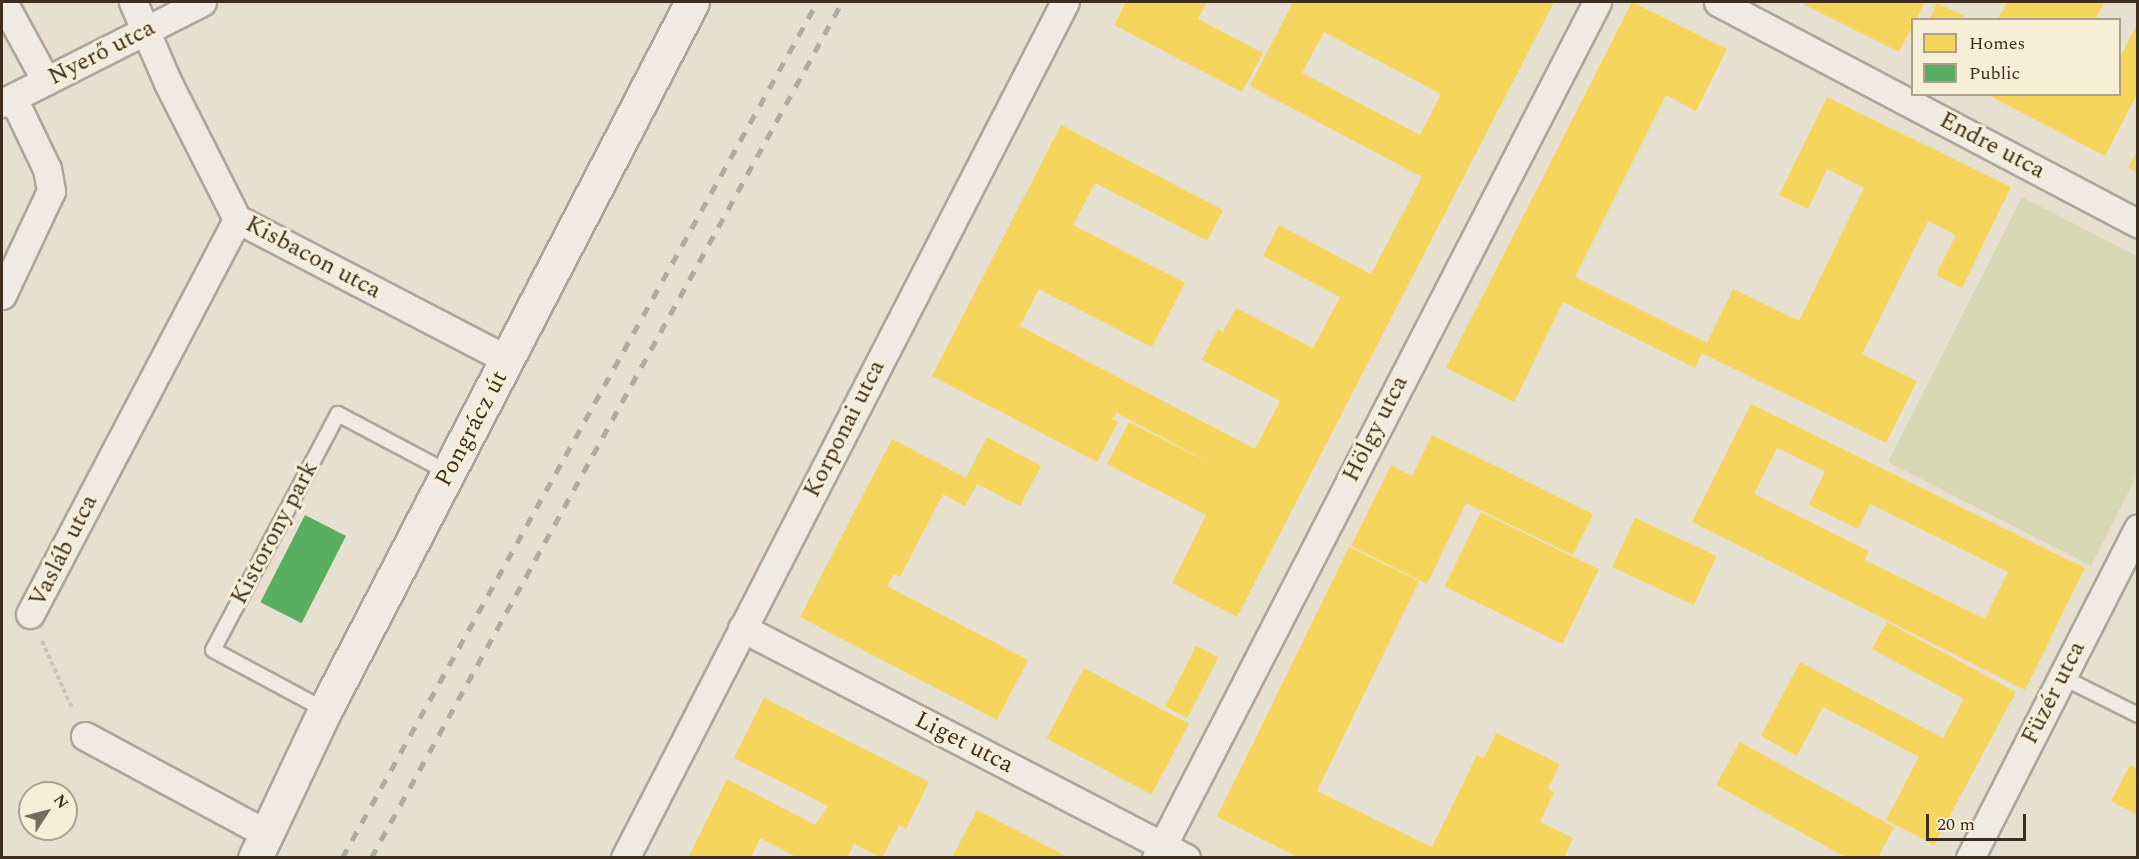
<!DOCTYPE html>
<html>
<head>
<meta charset="utf-8">
<style>
  body { margin:0 }
  #map { position:relative; width:2139px; height:859px; overflow:hidden; background:#e7e0d1; font-family:Spectral,serif }
  div>[style] { position:absolute }
  [style*='--x'] { left:calc(var(--x)*1px); top:calc(var(--y)*1px); width:calc(var(--w)*1px); rotate:calc(var(--a)*1deg) }
  .green>* { inset:0; background:#d6d7b3 }
  .homes>* { inset:0; background:#f6d55c; transform-origin:0 0 }
  .public>* { inset:0; background:#5aae61; transform-origin:0 0 }
  .path>* { height:4px; margin-top:-2px; transform-origin:0; background:repeating-linear-gradient(90deg,#c8c2b9 0 4.5px,transparent 0 7.5px) }
  .roads { filter:drop-shadow(2px 0 #ada599) drop-shadow(-2px 0 #ada599) drop-shadow(0 2px #ada599) drop-shadow(0 -2px #ada599) }
  .lane>* { height:14px; margin:-7px; padding:0 7px; transform-origin:7px; border-radius:7px; background:#efebe3 }
  .street>* { height:27px; margin:-13.5px; padding:0 13.5px; transform-origin:13.5px; border-radius:13.5px; background:#efebe3 }
  .secondary>* { height:33px; margin:-16.5px; padding:0 16.5px; transform-origin:16.5px; border-radius:16.5px; background:#efebe3 }
  .rail>* { height:4.5px; margin-top:-2.25px; transform-origin:0; background:repeating-linear-gradient(90deg,#afaaa2 0 10px,transparent 0 20px) }
  span { translate:-50% -50%; white-space:nowrap; text-align:center; line-height:1.15; -webkit-text-stroke:6px #f7eed8; paint-order:stroke }
  .street-label { font-size:24px; color:#3d2e20 }
  .frame { position:absolute; inset:0; border:3px solid #3d2e20; pointer-events:none }
  .legend { position:absolute; left:1911px; top:18px; width:210px; height:78px; box-sizing:border-box; background:#f7eed8; border:2px solid #ada18e; margin:0; padding:8px 10px; list-style:none; font-size:18px; color:#3d2e20 }
  .legend li { display:flex; align-items:center; gap:12px; height:30px }
  .legend b { width:30px; border:2px solid #ada18e }
  .north { position:absolute; left:18px; top:781px; width:60px; height:60px; box-sizing:border-box; background:#f7eed8; border:2px solid #ada18e; border-radius:50%; rotate:54deg; font-size:16px; font-weight:700; line-height:24px; text-align:center; color:#3d2e20 }
  .north::after { content:''; display:block; margin:auto; width:21px; height:27px; background:#786c5e; clip-path:polygon(50% 0,100% 100%,50% 72%,0 100%) }
  .scale { position:absolute; left:1926px; top:814px; width:100px; height:27px; box-sizing:border-box; border:3px solid #3d2e20; border-top:0; padding-left:8px; font-size:18px; line-height:21px; white-space:nowrap; color:#3d2e20; -webkit-text-stroke:4px #f7eed8; paint-order:stroke }
</style>
</head>
<body>
<div id="map">
  <div class="green">
    <i style="clip-path:polygon(2022px 197px,2137px 256px,2137px 475px,2091px 566px,1888px 462px)"></i>
  </div>
  <div class="homes">
    <i style="clip-path:polygon(1126px 2px,1207px 2px,1198px 19px,1263px 53px,1242px 92px,1114px 25px)"></i>
    <i style="clip-path:polygon(evenodd,1293px 2px,1554px 2px,1237px 617px,1172px 583px,1206px 515px,1107px 464px,1129px 422px,1218px 467px,1117px 413px,1112px 419px,1118px 422px,1097px 462px,932px 376px,1061px 125px,1223px 210px,1207px 241px,1095px 183px,1073px 225px,1185px 283px,1152px 347px,1039px 289px,1020px 326px,1255px 449px,1280px 401px,1202px 360px,1218px 329px,1223px 332px,1236px 308px,1313px 348px,1340px 297px,1263px 256px,1279px 225px,1371px 274px,1422px 177px,1250px 86px,1293px 2px,1324px 32px,1441px 94px,1420px 135px,1302px 73px,1324px 32px)"></i>
    <i style="clip-path:polygon(1632px 2px,1727px 49px,1696px 111px,1666px 95px,1575px 277px,1707px 343px,1733px 289px,1799px 321px,1864px 188px,1827px 169px,1808px 209px,1779px 195px,1827px 97px,2011px 187px,1962px 288px,1936px 275px,1956px 235px,1928px 221px,1862px 354px,1917px 381px,1886px 443px,1702px 353px,1695px 368px,1563px 302px,1514px 402px,1446px 368px)"></i>
    <i style="clip-path:polygon(1799px 2px,1925px 2px,1899px 52px)"></i>
    <i style="clip-path:polygon(2007px 2px,2105px 2px,2095px 20px,1997px 20px)"></i>
    <i style="clip-path:polygon(1937px 3px,1964px 16px,1962px 20px,1929px 20px)"></i>
    <i style="clip-path:polygon(2138px 22px,2138px 92px,2105px 156px,1986px 94px,2120px 94px,2120px 57px)"></i>
    <i style="clip-path:polygon(2138px 149px,2138px 173px,2128px 168px)"></i>
    <i style="clip-path:polygon(evenodd,1751px 404px,2085px 568px,2025px 690px,1692px 522px,1751px 404px,1777px 448px,1825px 471px,1809px 505px,1858px 529px,1870px 504px,2008px 572px,1985px 619px,1865px 560px,1869px 551px,1754px 494px,1777px 448px)"></i>
    <i style="clip-path:polygon(1432px 435px,1593px 514px,1573px 555px,1466px 503px,1427px 584px,1351px 546px,1391px 465px,1412px 476px)"></i>
    <i style="clip-path:polygon(987px 437px,1041px 466px,1020px 506px,977px 484px,965px 506px,943px 494px,900px 577px,894px 574px,887px 586px,1028px 660px,997px 720px,800px 617px,892px 439px,966px 478px)"></i>
    <i style="left:1481px;top:512px;width:131px;height:83px;rotate:26deg"></i>
    <i style="left:1635px;top:518px;width:90px;height:54px;rotate:25deg"></i>
    <i style="clip-path:polygon(1349px 547px,1419px 581px,1317px 791px,1432px 847px,1477px 755px,1484px 758px,1496px 733px,1560px 764px,1548px 789px,1554px 792px,1540px 822px,1573px 838px,1564px 858px,1300px 858px,1217px 817px)"></i>
    <i style="clip-path:polygon(1887px 622px,2016px 692px,1934px 845px,1886px 820px,1919px 757px,1823px 707px,1797px 756px,1761px 736px,1800px 662px,1943px 738px,1964px 699px,1872px 649px)"></i>
    <i style="left:1196px;top:646px;width:25px;height:68px;rotate:27deg"></i>
    <i style="left:1084px;top:668px;width:119px;height:80px;rotate:28deg"></i>
    <i style="clip-path:polygon(764px 698px,929px 782px,906px 829px,899px 825px,882px 858px,854px 844px,847px 858px,798px 858px,760px 838px,751px 858px,688px 858px,727px 779px,815px 825px,828px 806px,734px 758px)"></i>
    <i style="clip-path:polygon(1740px 742px,1894px 827px,1878px 858px,1847px 858px,1716px 785px)"></i>
    <i style="clip-path:polygon(2130px 765px,2138px 769px,2138px 815px,2111px 801px)"></i>
    <i style="clip-path:polygon(977px 810px,1070px 858px,952px 858px)"></i>
  </div>
  <div class="public">
    <i style="left:305px;top:515px;width:46px;height:98px;rotate:27deg"></i>
  </div>
  <div class="path">
    <i style="--x:42;--y:641;--w:73;--a:65.9"></i>
  </div>
  <div class="roads">
    <div class="lane">
      <i style="--x:2062;--y:677;--w:85;--a:26.6"></i>
      <i style="--x:325;--y:710;--w:127;--a:-151.8"></i>
      <i style="--x:213;--y:650;--w:267;--a:-62.1"></i>
      <i style="--x:338;--y:414;--w:126;--a:28"></i>
    </div>
    <div class="street">
      <i style="--x:3;--y:2;--w:90;--a:61.4"></i>
      <i style="--x:133;--y:2;--w:88;--a:66.6"></i>
      <i style="--x:168;--y:83;--w:153;--a:63.1"></i>
      <i style="--x:237;--y:219;--w:305;--a:27.5"></i>
      <i style="--x:1718;--y:2;--w:475;--a:27.8"></i>
      <i style="--x:2;--y:103;--w:224;--a:-26.8"></i>
      <i style="--x:2;--y:295;--w:115;--a:-64.8"></i>
      <i style="--x:51;--y:191;--w:22;--a:-100"></i>
      <i style="--x:47;--y:169;--w:79;--a:-115.6"></i>
      <i style="--x:30;--y:614;--w:446;--a:-62.3"></i>
      <i style="--x:742;--y:628;--w:500;--a:27.38"></i>
      <i style="--x:85;--y:736;--w:207;--a:28.3"></i>
      <i style="--x:625;--y:858;--w:962;--a:-62.8"></i>
      <i style="--x:1156;--y:858;--w:963;--a:-62.74"></i>
      <i style="--x:1970;--y:858;--w:370;--a:-63"></i>
    </div>
    <div class="secondary">
      <i style="--x:255;--y:858;--w:164;--a:-64.7"></i>
      <i style="--x:325;--y:710;--w:797;--a:-62.6"></i>
    </div>
  </div>
  <div class="rail">
    <i style="--x:342;--y:858;--w:979;--a:-60.97"></i>
    <i style="--x:371;--y:858;--w:977;--a:-61.18"></i>
  </div>
  <div class="street-label">
    <span style="left:102px;top:53px;rotate:-27deg">Nyerő utca</span>
    <span style="left:1992px;top:146px;rotate:28deg">Endre utca</span>
    <span style="left:313px;top:258px;rotate:28deg">Kisbacon utca</span>
    <span style="left:472px;top:429px;rotate:-62deg">Pongrácz út</span>
    <span style="left:845px;top:429px;rotate:-63deg">Korponai utca</span>
    <span style="left:1376px;top:429px;rotate:-63deg">Hölgy utca</span>
    <span style="left:275px;top:533px;rotate:-62deg">Kistorony park</span>
    <span style="left:64px;top:551px;rotate:-63deg">Vasláb utca</span>
    <span style="left:2054px;top:693px;rotate:-63deg">Füzér utca</span>
    <span style="left:964px;top:743px;rotate:27deg">Liget utca</span>
  </div>
  <div class="frame"></div>
  <ul class="legend">
  <li><b style="height:16px;background:#f6d55c"></b>Homes</li>
  <li><b style="height:16px;background:#5aae61"></b>Public</li>
  </ul>
  <div class="north">N</div>
  <div class="scale">20 m</div>
</div>
</body>
</html>
